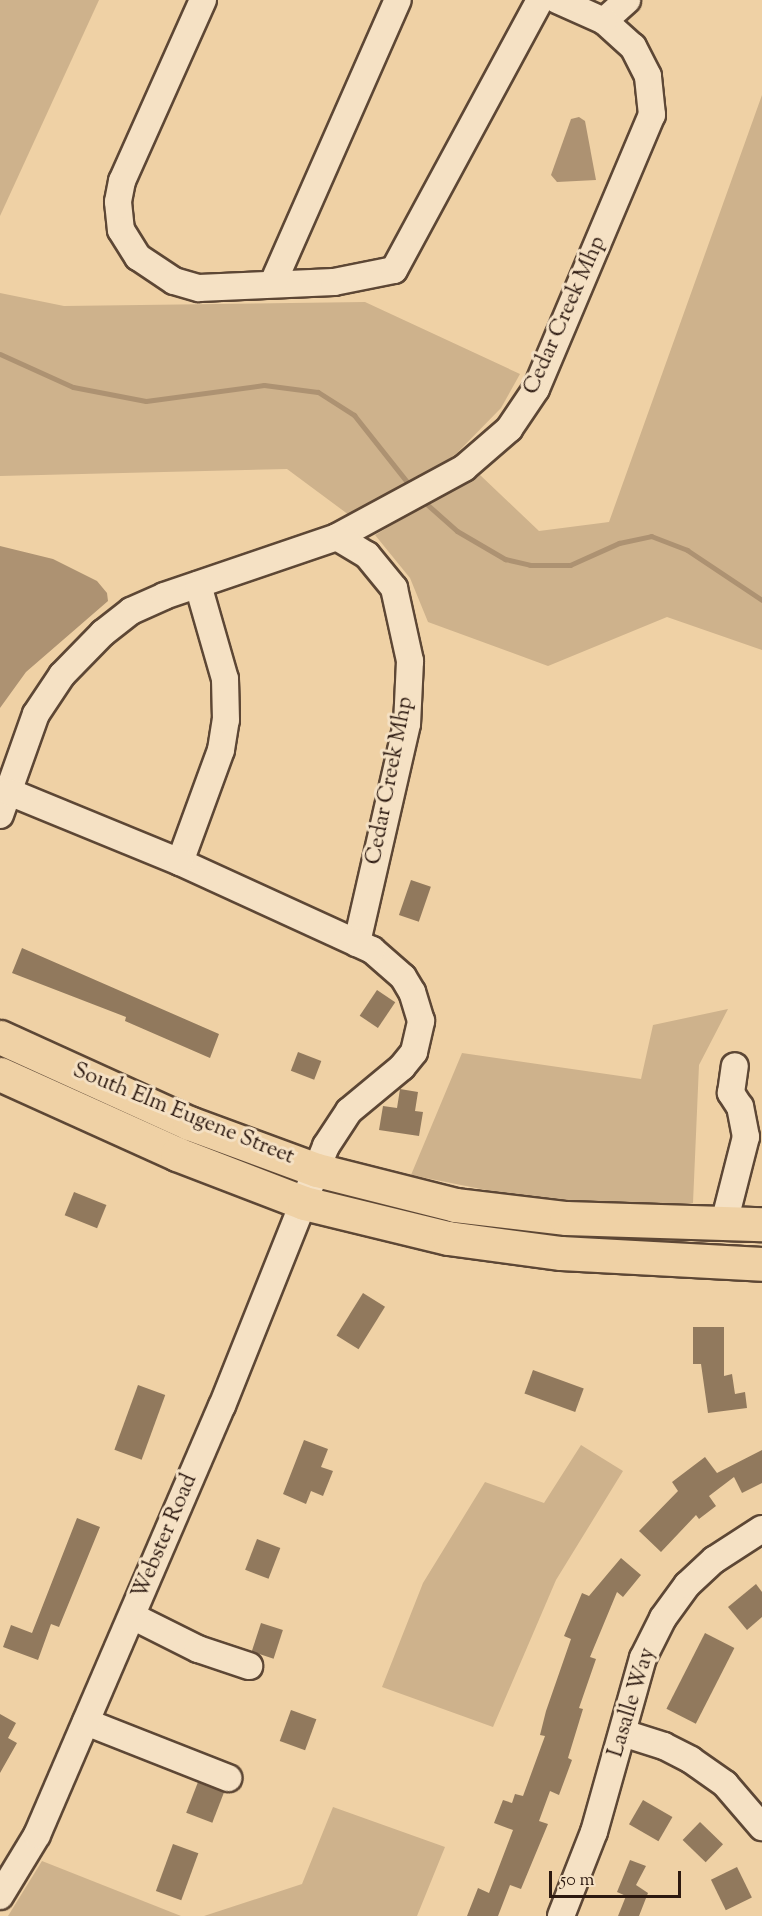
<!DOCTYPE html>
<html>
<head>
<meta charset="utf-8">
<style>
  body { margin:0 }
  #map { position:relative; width:762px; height:1916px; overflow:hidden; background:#efd1a5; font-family:"Sorts Mill Goudy",serif }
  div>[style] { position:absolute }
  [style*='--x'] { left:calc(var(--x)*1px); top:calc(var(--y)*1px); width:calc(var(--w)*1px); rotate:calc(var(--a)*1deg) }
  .green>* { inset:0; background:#ceb28c }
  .water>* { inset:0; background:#ad9272 }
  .stream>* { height:5px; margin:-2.5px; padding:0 2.5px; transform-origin:2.5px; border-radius:2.5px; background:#ad9272 }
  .building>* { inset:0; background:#91795d; transform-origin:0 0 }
  .roads { filter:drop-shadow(2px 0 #5d4735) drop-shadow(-2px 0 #5d4735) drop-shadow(0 2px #5d4735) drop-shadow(0 -2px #5d4735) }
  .minor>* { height:26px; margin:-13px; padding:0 13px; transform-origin:13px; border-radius:13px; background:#f5e1c4 }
  .major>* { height:33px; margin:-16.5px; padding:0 16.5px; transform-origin:16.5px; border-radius:16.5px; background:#efd1a5 }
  span { translate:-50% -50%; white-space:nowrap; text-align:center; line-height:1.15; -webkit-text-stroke:6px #f5e1c4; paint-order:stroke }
  .street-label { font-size:22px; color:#2c1910 }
  .scale { position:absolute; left:549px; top:1871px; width:132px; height:27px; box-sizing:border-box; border:3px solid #2c1910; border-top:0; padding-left:8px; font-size:18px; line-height:21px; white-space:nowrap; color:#2c1910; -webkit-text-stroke:4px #f5e1c4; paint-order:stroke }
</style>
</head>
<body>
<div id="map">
  <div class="green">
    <i style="clip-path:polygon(0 0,99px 0,0 216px)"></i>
    <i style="clip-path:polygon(762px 95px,762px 650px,667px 617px,548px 666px,428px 622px,410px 578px,375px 535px,479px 474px,539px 531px,609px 522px)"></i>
    <i style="clip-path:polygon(0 293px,64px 306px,365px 302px,520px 374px,501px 408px,457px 453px,422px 479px,349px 515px,287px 469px,0 476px)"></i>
    <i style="clip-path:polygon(728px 1009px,699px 1065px,693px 1203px,597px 1203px,501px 1193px,411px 1175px,462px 1053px,641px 1079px,653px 1025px)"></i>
    <i style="clip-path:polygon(581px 1445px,623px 1471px,556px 1580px,493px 1727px,382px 1687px,423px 1583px,485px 1482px,544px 1503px)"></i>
    <i style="clip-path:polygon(333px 1807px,445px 1847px,417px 1916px,204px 1916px,302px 1884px)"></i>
    <i style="clip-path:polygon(42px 1861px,181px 1916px,8px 1916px)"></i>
  </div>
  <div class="water">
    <i style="clip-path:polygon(579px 117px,585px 121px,596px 180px,557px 182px,551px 175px,571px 119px)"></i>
    <i style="clip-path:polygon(0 546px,53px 559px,97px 581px,107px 593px,108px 601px,26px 672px,0 708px)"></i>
  </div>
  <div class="stream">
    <i style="--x:0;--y:354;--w:80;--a:24.3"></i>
    <i style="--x:73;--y:387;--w:74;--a:10.9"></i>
    <i style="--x:146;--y:401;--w:119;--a:-7.7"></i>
    <i style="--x:264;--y:385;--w:54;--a:7.4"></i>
    <i style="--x:318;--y:392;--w:43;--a:32.6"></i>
    <i style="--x:354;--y:415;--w:92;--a:51.6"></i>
    <i style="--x:421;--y:499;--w:48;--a:41.6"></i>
    <i style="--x:457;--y:531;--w:56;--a:30.3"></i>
    <i style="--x:505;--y:559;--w:26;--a:13"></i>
    <i style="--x:530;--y:565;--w:40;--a:0"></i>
    <i style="--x:570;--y:565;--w:54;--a:-24.2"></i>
    <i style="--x:619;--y:543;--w:33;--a:-12"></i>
    <i style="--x:651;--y:536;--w:39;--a:21"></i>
    <i style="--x:687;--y:550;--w:90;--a:33.7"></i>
  </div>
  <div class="building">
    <i style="left:411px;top:880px;width:21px;height:37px;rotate:19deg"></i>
    <i style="clip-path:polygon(22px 948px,219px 1034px,210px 1058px,125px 1021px,126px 1017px,12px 973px)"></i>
    <i style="left:377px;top:990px;width:22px;height:31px;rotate:34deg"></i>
    <i style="left:298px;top:1052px;width:25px;height:20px;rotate:21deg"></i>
    <i style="clip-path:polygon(400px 1089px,418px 1092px,415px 1111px,423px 1112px,419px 1136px,379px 1130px,383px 1106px,397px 1108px)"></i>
    <i style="left:74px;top:1192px;width:35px;height:25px;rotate:22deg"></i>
    <i style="left:363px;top:1293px;width:26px;height:50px;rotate:32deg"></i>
    <i style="clip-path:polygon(693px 1327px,724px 1327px,724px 1376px,732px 1374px,735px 1394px,745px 1392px,747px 1408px,708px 1413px,701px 1364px,693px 1364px)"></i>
    <i style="left:533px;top:1370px;width:54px;height:25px;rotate:20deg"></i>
    <i style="left:138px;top:1385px;width:29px;height:69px;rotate:20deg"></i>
    <i style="clip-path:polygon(304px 1440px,328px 1449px,321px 1467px,333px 1471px,323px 1496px,311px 1491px,306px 1504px,283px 1494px)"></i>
    <i style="clip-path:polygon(762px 1450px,762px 1483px,742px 1493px,734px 1477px,709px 1496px,716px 1506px,699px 1519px,696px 1515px,661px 1552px,639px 1531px,678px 1491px,672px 1482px,705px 1457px,717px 1473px)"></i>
    <i style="clip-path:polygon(77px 1518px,100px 1527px,59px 1627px,51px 1624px,38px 1660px,3px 1647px,11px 1625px,32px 1633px)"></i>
    <i style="left:257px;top:1539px;width:25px;height:33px;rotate:21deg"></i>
    <i style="clip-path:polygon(621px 1558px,641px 1575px,623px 1597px,617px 1592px,590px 1657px,596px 1659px,579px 1708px,583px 1709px,568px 1758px,572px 1760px,559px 1795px,550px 1791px,539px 1821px,548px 1824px,521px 1889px,510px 1885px,498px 1916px,467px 1916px,478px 1888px,489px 1893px,513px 1830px,494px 1823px,503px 1800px,512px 1803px,515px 1794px,523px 1796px,545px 1736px,540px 1735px,546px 1711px,571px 1639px,564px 1636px,582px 1593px,589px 1596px)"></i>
    <i style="clip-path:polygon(756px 1584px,762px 1592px,762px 1617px,747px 1630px,728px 1607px)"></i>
    <i style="left:261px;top:1623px;width:23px;height:30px;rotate:18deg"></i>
    <i style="left:705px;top:1633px;width:33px;height:85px;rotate:27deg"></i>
    <i style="left:291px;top:1710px;width:27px;height:33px;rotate:20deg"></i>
    <i style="clip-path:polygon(0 1714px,16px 1723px,8px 1738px,17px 1743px,0 1773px)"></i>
    <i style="left:198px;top:1782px;width:28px;height:33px;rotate:21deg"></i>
    <i style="left:643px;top:1800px;width:34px;height:28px;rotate:30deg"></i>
    <i style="left:700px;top:1822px;width:32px;height:25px;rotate:44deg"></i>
    <i style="left:173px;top:1844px;width:27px;height:50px;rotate:20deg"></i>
    <i style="clip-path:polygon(630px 1860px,646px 1866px,636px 1885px,648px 1893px,639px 1916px,618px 1916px,626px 1896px,617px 1892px)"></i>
    <i style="left:737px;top:1867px;width:34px;height:29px;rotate:64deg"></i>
  </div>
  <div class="roads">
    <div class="minor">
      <i style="--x:203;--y:0;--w:198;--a:114.1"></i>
      <i style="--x:122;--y:181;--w:21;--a:101"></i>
      <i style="--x:118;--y:202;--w:28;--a:84"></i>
      <i style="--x:121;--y:230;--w:32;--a:58"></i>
      <i style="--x:138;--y:257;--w:43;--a:33.7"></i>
      <i style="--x:174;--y:281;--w:26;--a:16"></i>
      <i style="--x:199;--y:288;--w:135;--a:-2.5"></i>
      <i style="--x:334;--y:282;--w:61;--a:-11.3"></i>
      <i style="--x:394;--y:270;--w:307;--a:-61.6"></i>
      <i style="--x:604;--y:21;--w:31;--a:-42"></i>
      <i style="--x:273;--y:283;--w:309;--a:-66.2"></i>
      <i style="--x:337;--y:537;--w:145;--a:-28.5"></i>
      <i style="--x:464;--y:468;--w:60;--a:-40.9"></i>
      <i style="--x:509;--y:429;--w:48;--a:-56"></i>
      <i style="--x:536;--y:389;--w:298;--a:-67.1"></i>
      <i style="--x:652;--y:115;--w:39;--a:-96"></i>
      <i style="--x:648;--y:76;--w:33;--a:-117"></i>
      <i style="--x:633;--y:47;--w:39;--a:-138"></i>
      <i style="--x:604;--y:21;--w:51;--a:-155.9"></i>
      <i style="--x:0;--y:815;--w:107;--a:-70.4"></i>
      <i style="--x:36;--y:714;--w:47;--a:-56.3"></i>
      <i style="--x:62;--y:675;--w:59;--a:-45.7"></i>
      <i style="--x:103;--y:633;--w:36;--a:-38"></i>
      <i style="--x:131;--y:611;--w:36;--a:-24"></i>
      <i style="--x:164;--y:596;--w:183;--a:-18.8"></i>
      <i style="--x:337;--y:537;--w:35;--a:31"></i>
      <i style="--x:367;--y:555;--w:43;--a:50.7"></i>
      <i style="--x:394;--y:588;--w:75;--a:77.6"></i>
      <i style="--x:410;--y:661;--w:63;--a:92.7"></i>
      <i style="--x:407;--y:724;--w:225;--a:102.9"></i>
      <i style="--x:180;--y:862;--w:119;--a:-69.9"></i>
      <i style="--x:221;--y:750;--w:30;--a:-81"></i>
      <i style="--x:226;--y:720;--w:41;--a:-91.4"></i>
      <i style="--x:225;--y:679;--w:98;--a:-106"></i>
      <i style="--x:724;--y:1223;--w:89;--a:-75.7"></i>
      <i style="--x:746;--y:1137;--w:31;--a:-101"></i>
      <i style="--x:740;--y:1107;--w:17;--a:-123"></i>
      <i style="--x:731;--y:1093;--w:27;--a:-82"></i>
      <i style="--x:132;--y:1616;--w:74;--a:26.6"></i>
      <i style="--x:198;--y:1649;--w:54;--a:18.4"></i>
      <i style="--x:86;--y:1722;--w:153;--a:21.5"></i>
      <i style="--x:623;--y:1733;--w:43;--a:17.6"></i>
      <i style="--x:664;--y:1746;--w:30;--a:27"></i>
      <i style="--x:691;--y:1760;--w:42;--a:35.2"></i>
      <i style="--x:725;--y:1784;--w:57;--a:49.3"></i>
      <i style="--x:0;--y:1896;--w:71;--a:-58.8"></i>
      <i style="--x:37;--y:1835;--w:467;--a:-66.7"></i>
      <i style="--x:222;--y:1406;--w:280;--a:-68.2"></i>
      <i style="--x:326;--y:1146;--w:42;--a:-56.7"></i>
      <i style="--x:349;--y:1111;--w:69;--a:-39.7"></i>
      <i style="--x:402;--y:1067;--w:19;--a:-51"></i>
      <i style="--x:414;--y:1052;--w:32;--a:-77"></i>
      <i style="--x:421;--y:1021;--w:30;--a:-107"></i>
      <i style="--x:412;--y:992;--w:17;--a:-121"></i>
      <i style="--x:403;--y:977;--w:41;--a:-138.9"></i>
      <i style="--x:372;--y:950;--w:211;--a:-155.4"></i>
      <i style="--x:180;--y:862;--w:185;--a:-157.7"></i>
      <i style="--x:561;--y:1916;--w:90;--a:-68.6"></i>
      <i style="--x:594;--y:1832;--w:181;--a:-74.3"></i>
      <i style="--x:643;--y:1658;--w:45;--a:-63.4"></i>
      <i style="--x:663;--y:1618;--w:41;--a:-54"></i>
      <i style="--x:687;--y:1585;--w:37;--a:-43"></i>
      <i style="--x:714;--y:1560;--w:57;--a:-32.9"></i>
    </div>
    <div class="major">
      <i style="--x:0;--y:1037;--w:208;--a:24.5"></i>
      <i style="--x:189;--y:1123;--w:136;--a:20.2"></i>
      <i style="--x:317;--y:1170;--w:142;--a:14.2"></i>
      <i style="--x:455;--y:1205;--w:112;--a:6.7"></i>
      <i style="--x:566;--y:1218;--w:196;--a:1.8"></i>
      <i style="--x:0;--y:1074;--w:194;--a:24.3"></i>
      <i style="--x:177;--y:1154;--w:136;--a:21.1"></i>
      <i style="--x:304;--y:1203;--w:148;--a:13.7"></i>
      <i style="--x:448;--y:1238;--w:114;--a:7.6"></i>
      <i style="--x:561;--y:1253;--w:201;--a:3.1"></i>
    </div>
  </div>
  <div class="street-label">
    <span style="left:566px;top:316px;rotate:-66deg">Cedar Creek Mhp</span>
    <span style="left:391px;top:781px;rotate:-79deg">Cedar Creek Mhp</span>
    <span style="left:183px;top:1115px;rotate:22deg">South Elm Eugene Street</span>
    <span style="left:166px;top:1537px;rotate:-67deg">Webster Road</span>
    <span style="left:633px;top:1703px;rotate:-73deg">Lasalle Way</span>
  </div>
  <div class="scale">50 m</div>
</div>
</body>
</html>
